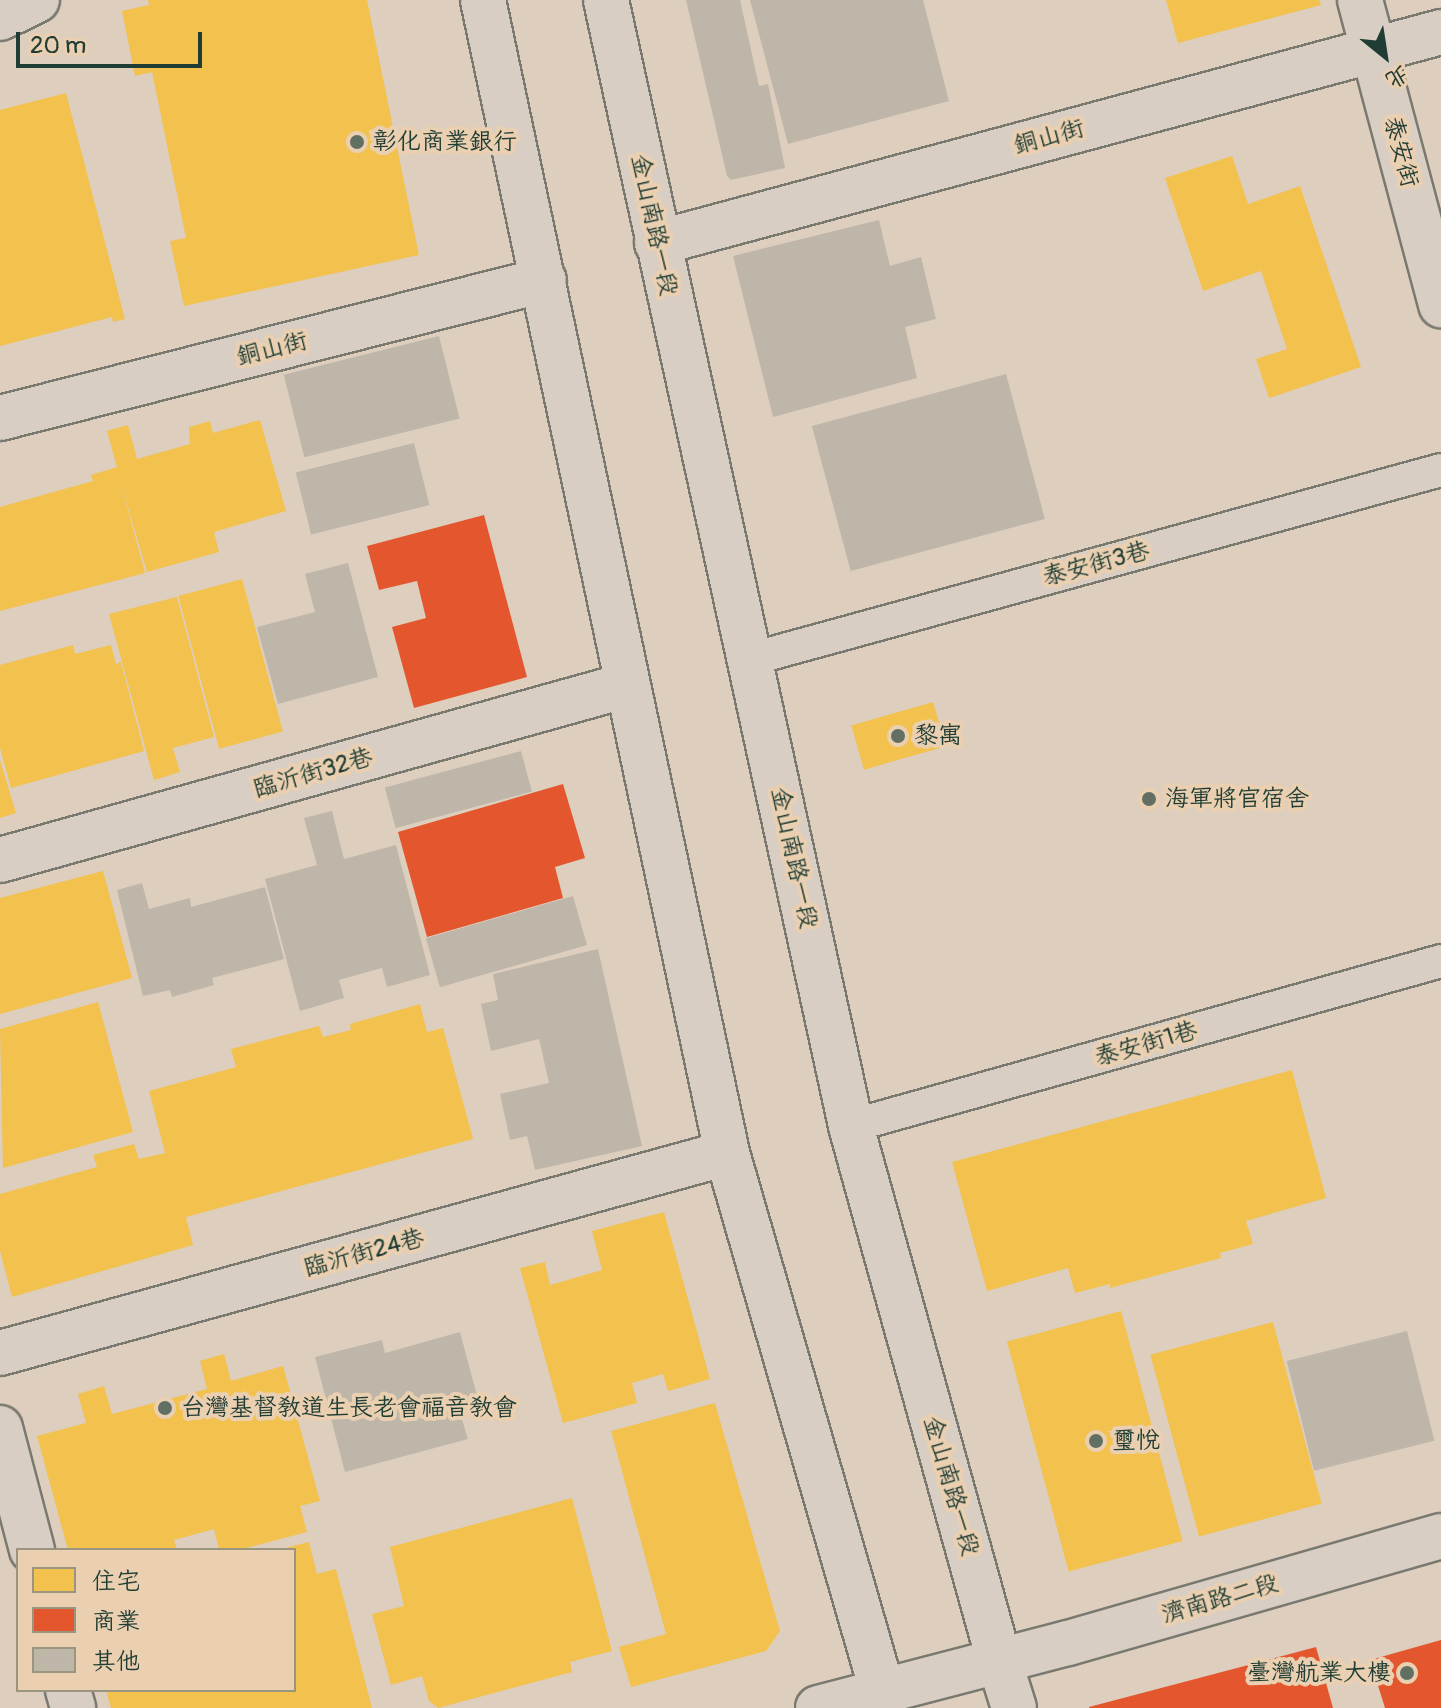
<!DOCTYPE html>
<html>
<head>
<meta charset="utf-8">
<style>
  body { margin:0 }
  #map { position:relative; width:1441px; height:1708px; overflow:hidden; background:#ddcebe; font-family:Pangolin,"LXGW WenKai TC",sans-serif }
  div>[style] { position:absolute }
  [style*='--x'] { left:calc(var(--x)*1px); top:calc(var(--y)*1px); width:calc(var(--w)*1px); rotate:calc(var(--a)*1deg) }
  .homes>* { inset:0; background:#f2c14e; transform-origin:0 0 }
  .shops>* { inset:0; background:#e4572e }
  .building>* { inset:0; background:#bfb6aa; transform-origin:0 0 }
  .roads { filter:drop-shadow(2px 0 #7a7970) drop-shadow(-2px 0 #7a7970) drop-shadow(0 2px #7a7970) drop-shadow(0 -2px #7a7970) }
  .service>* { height:32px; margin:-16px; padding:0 16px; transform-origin:16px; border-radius:16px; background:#d8cec3 }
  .minor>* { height:44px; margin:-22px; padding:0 22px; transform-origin:22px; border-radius:22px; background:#d8cec3 }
  .tertiary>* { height:44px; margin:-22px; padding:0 22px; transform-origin:22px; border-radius:22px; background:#d8cec3 }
  .secondary>* { height:44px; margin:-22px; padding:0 22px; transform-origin:22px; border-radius:22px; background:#d8cec3 }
  .dots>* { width:22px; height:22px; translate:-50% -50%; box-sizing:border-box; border:4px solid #eacfb1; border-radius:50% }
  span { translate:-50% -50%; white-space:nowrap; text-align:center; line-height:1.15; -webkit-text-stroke:8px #eacfb1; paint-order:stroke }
  .street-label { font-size:24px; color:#1f3d34 }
  .poi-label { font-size:24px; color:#1f3d34 }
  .left { translate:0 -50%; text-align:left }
  .right { translate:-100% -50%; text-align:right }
  .legend { position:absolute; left:16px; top:1548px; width:280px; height:144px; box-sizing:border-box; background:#eacfb1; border:2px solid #99957f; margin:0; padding:10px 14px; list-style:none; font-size:24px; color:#1f3d34 }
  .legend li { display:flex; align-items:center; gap:16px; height:40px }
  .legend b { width:40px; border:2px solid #99957f }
  .north { position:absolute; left:1345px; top:16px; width:80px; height:80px; -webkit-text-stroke:6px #eacfb1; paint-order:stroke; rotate:150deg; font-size:22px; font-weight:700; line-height:32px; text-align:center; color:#1f3d34 }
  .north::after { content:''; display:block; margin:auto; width:28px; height:36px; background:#1f3d34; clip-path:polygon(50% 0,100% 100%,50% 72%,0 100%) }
  .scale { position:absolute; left:16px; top:32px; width:186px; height:36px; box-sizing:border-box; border:4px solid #1f3d34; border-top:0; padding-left:10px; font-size:24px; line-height:28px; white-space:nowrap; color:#1f3d34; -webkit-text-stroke:6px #eacfb1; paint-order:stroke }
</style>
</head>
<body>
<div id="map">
  <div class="homes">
    <i style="clip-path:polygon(148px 0,367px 0,419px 255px,184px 306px,170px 241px,186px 238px,152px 72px,135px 76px,122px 11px,149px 5px)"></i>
    <i style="clip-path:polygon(1166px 0,1319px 0,1321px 5px,1178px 43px)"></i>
    <i style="clip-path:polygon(66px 93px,125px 319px,113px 322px,112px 317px,0 346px,0 110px)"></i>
    <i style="clip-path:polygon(1232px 156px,1248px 204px,1300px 186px,1361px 367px,1269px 398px,1256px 359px,1287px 349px,1261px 271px,1203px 291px,1165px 178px)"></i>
    <i style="clip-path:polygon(260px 420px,286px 511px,214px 532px,219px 552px,147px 572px,121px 484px,145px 573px,0 611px,0 507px,93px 481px,91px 475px,117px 467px,107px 431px,128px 425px,137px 459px,190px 444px,189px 427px,210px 421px,213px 433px)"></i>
    <i style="left:242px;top:579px;width:158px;height:66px;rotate:75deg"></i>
    <i style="clip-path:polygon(177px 597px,214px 737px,173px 748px,180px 772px,154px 780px,109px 614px)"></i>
    <i style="clip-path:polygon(73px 645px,75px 654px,111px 645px,116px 664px,121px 662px,144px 751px,11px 788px,0 748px,0 665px)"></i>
    <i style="left:933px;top:702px;width:46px;height:85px;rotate:74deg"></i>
    <i style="clip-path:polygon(0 760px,16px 813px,0 818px)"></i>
    <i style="clip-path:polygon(103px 871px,132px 978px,0 1014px,0 898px)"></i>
    <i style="clip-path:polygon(98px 1002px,133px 1132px,3px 1168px,0 1029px)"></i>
    <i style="clip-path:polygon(420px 1004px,427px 1032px,443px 1028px,473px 1139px,186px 1217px,193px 1245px,12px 1297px,0 1251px,0 1194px,97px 1167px,93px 1155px,134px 1144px,139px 1159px,165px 1153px,149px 1091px,236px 1067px,231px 1049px,319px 1026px,323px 1037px,351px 1030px,350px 1024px)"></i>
    <i style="clip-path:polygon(1292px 1070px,1326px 1198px,1246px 1221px,1253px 1244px,1220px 1253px,1221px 1258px,1110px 1288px,1110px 1284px,1075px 1293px,1068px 1268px,987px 1291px,952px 1162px)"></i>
    <i style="clip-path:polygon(664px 1212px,710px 1379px,668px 1391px,663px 1374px,632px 1383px,637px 1403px,563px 1423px,520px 1268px,545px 1262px,550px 1285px,602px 1270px,592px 1231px)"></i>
    <i style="left:1121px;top:1311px;width:238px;height:118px;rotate:75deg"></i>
    <i style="left:1273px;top:1322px;width:188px;height:127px;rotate:75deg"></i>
    <i style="clip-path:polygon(224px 1354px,231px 1381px,283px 1366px,320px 1501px,300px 1506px,307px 1532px,239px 1550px,219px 1550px,214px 1529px,174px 1540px,177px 1550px,68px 1550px,37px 1436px,86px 1423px,78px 1394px,104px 1386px,112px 1414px,207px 1389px,200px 1361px)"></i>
    <i style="clip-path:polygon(715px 1403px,780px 1631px,766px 1651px,631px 1687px,619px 1647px,666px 1634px,611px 1431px)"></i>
    <i style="clip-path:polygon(572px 1498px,612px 1651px,570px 1662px,572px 1672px,438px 1708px,429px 1701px,422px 1676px,391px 1685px,372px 1614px,404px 1606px,390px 1547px)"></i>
    <i style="clip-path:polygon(309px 1542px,317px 1574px,336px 1569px,372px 1708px,111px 1708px,106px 1690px,294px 1690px,294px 1550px,281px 1549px)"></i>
  </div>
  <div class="shops">
    <i style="clip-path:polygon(484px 515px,527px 677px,414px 708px,392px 627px,426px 618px,417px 581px,379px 590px,367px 546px)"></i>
    <i style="clip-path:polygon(563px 784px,585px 858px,555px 867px,563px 898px,427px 937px,398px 832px)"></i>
    <i style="clip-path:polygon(1441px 1640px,1441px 1708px,1385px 1708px,1370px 1660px)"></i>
    <i style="clip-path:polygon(1316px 1647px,1333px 1708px,1089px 1708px,1089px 1707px)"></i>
  </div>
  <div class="building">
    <i style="clip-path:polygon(686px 0,740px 0,759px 86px,768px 84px,785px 168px,731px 180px,727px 176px)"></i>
    <i style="clip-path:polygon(750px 0,923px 0,949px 101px,788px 144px)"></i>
    <i style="clip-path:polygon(879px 220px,890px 266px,921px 257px,936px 319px,905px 327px,917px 378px,773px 417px,733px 256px)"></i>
    <i style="left:439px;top:336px;width:85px;height:160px;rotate:76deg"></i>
    <i style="left:1006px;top:374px;width:150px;height:201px;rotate:75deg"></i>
    <i style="left:414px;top:443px;width:64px;height:122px;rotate:76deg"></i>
    <i style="clip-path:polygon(348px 563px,378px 677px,278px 704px,257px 627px,315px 612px,305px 574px)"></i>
    <i style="left:521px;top:751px;width:42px;height:141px;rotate:75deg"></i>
    <i style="clip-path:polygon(332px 811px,344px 859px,396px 845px,430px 975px,387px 987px,382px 968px,339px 980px,344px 998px,300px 1011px,265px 879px,317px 865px,304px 818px)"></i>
    <i style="clip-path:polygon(142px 883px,149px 909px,190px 898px,191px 907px,265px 887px,284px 959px,212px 978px,214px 985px,172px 997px,170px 990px,143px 996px,117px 890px)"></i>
    <i style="left:573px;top:896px;width:51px;height:153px;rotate:74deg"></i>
    <i style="clip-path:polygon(598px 949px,642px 1146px,535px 1170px,527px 1136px,510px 1140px,500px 1094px,549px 1083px,539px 1039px,491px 1051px,481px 1004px,498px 1000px,493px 974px)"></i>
    <i style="left:1407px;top:1331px;width:113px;height:124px;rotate:76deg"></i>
    <i style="clip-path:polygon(460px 1332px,480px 1407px,460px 1413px,468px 1439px,345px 1472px,315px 1357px,382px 1340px,385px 1353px)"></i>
  </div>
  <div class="roads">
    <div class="service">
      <i style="--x:751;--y:659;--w:715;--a:-15.32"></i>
      <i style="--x:851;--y:1126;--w:613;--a:-15.62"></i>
    </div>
    <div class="minor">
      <i style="--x:1360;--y:0;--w:316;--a:75.1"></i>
      <i style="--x:0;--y:18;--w:41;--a:-25.9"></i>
      <i style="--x:657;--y:243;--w:812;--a:-15.06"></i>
      <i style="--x:0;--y:418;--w:561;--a:-14.23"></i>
      <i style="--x:0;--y:860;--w:651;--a:-15.59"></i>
      <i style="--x:0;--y:1353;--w:754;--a:-15.38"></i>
      <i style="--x:0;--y:1428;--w:126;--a:75.3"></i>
      <i style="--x:68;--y:1690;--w:19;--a:74"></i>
    </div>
    <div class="tertiary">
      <i style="--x:999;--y:1660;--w:50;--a:72.6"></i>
      <i style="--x:818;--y:1708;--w:258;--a:-14.6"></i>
      <i style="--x:1068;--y:1643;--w:388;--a:-16"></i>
    </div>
    <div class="secondary">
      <i style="--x:483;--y:0;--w:1179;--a:78.05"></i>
      <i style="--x:727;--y:1153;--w:559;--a:73.9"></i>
      <i style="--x:606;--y:0;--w:1152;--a:77.72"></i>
      <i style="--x:851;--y:1126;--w:554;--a:74.51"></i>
    </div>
  </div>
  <div class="dots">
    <i style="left:357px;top:142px;background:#627064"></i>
    <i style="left:898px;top:736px;background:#627064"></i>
    <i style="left:1149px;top:799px;background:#627064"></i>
    <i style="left:165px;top:1408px;background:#627064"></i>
    <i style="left:1096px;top:1441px;background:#627064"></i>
    <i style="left:1407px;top:1673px;background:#627064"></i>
  </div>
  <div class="street-label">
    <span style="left:1049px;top:137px;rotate:-15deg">銅山街</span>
    <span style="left:1401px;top:152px;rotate:75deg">泰安街</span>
    <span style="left:654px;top:225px;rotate:78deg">金山南路一段</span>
    <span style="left:272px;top:349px;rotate:-14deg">銅山街</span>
    <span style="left:1096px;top:564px;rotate:-15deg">泰安街3巷</span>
    <span style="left:313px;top:773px;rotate:-16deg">臨沂街32巷</span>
    <span style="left:794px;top:858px;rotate:78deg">金山南路一段</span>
    <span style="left:1146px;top:1044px;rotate:-16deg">泰安街1巷</span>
    <span style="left:364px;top:1253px;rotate:-15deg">臨沂街24巷</span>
    <span style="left:951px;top:1486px;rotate:74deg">金山南路一段</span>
    <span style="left:1220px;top:1599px;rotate:-16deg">濟南路二段</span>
  </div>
  <div class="poi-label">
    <span class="left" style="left:373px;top:142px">彰化商業銀行</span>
    <span class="left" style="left:914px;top:736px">黎寓</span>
    <span class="left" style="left:1165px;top:799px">海軍將官宿舍</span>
    <span class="left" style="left:181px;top:1408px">台灣基督教道生長老會福音教會</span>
    <span class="left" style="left:1112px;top:1441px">璽悅</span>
    <span class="right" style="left:1391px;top:1673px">臺灣航業大樓</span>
  </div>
  <ul class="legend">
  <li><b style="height:22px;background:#f2c14e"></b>住宅</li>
  <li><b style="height:22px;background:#e4572e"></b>商業</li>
  <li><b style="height:22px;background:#bfb6aa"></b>其他</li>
  </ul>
  <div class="north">北</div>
  <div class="scale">20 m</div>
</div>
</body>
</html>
